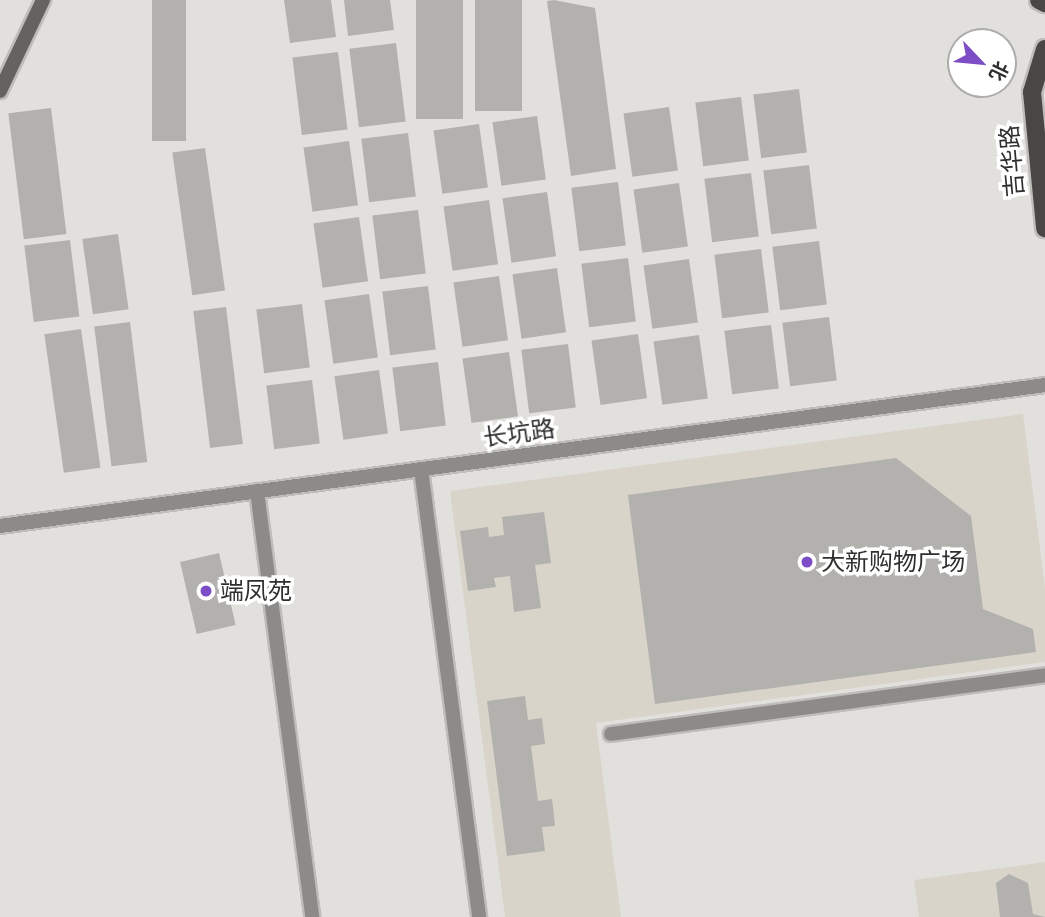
<!DOCTYPE html>
<html>
<head>
<meta charset="utf-8">
<style>
  body { margin:0 }
  #map { position:relative; width:1045px; height:917px; overflow:hidden; background:#e2e0dd; font-family:"IBM Plex Serif","Noto Sans SC",serif }
  div>[style] { position:absolute }
  [style*='--x'] { left:calc(var(--x)*1px); top:calc(var(--y)*1px); width:calc(var(--w)*1px); rotate:calc(var(--a)*1deg) }
  .built>* { inset:0; background:#d9d4ca }
  .building>* { inset:0; background:#b2b1ad; transform-origin:0 0 }
  .roads { filter:drop-shadow(2px 0 #bebdba) drop-shadow(-2px 0 #bebdba) drop-shadow(0 2px #bebdba) drop-shadow(0 -2px #bebdba) }
  .street>* { height:14px; margin:-7px; padding:0 7px; transform-origin:7px; border-radius:7px; background:#8c8b8a }
  .secondary>* { height:14px; margin:-7px; padding:0 7px; transform-origin:7px; border-radius:7px; background:#646361 }
  .primary>* { height:18px; margin:-9px; padding:0 9px; transform-origin:9px; border-radius:9px; background:#484745 }
  .dots>* { width:19px; height:19px; translate:-50% -50%; box-sizing:border-box; border:4px solid #fff; border-radius:50% }
  span { translate:-50% -50%; white-space:nowrap; text-align:center; line-height:1.15; -webkit-text-stroke:7px #fff; paint-order:stroke }
  .street-label { font-size:24px; color:#302f2e }
  .poi-label { font-size:24px; color:#302f2e }
  .left { translate:0 -50%; text-align:left }
  .north { position:absolute; left:947px; top:28px; width:70px; height:70px; box-sizing:border-box; background:#fff; border:2px solid #acacab; border-radius:50%; rotate:116deg; font-size:19px; font-weight:700; line-height:28px; text-align:center; color:#302f2e }
  .north::after { content:''; display:block; margin:auto; width:24px; height:32px; background:#7c4dc5; clip-path:polygon(50% 0,100% 100%,50% 72%,0 100%) }
</style>
</head>
<body>
<div id="map">
  <div class="built">
    <i style="clip-path:polygon(1023px 414px,1045px 588px,1045px 662px,596px 723px,621px 917px,505px 917px,450px 491px)"></i>
    <i style="clip-path:polygon(1045px 862px,1045px 917px,919px 917px,914px 880px)"></i>
  </div>
  <div class="building">
    <i style="left:152px;top:0;width:34px;height:141px"></i>
    <i style="clip-path:polygon(284px 0,331px 0,336px 37px,290px 43px)"></i>
    <i style="clip-path:polygon(344px 0,390px 0,394px 30px,348px 36px)"></i>
    <i style="left:416px;top:0;width:47px;height:119px"></i>
    <i style="left:475px;top:0;width:47px;height:111px"></i>
    <i style="clip-path:polygon(554px 0,595px 8px,616px 169px,571px 176px,547px 1px)"></i>
    <i style="left:396px;top:43px;width:79px;height:47px;rotate:83deg"></i>
    <i style="left:338px;top:52px;width:78px;height:46px;rotate:83deg"></i>
    <i style="left:799px;top:89px;width:64px;height:46px;rotate:83deg"></i>
    <i style="left:741px;top:97px;width:64px;height:46px;rotate:83deg"></i>
    <i style="left:669px;top:107px;width:64px;height:46px;rotate:82deg"></i>
    <i style="left:51px;top:108px;width:127px;height:43px;rotate:83deg"></i>
    <i style="left:537px;top:116px;width:64px;height:45px;rotate:82deg"></i>
    <i style="left:479px;top:124px;width:64px;height:46px;rotate:82deg"></i>
    <i style="left:408px;top:133px;width:64px;height:47px;rotate:83deg"></i>
    <i style="left:349px;top:141px;width:65px;height:46px;rotate:82deg"></i>
    <i style="left:205px;top:148px;width:144px;height:33px;rotate:82deg"></i>
    <i style="left:809px;top:165px;width:64px;height:46px;rotate:83deg"></i>
    <i style="left:751px;top:173px;width:64px;height:47px;rotate:83deg"></i>
    <i style="left:618px;top:182px;width:64px;height:47px;rotate:83deg"></i>
    <i style="left:679px;top:183px;width:64px;height:46px;rotate:82deg"></i>
    <i style="left:547px;top:192px;width:65px;height:45px;rotate:82deg"></i>
    <i style="left:489px;top:200px;width:65px;height:46px;rotate:82deg"></i>
    <i style="left:418px;top:210px;width:64px;height:46px;rotate:83deg"></i>
    <i style="left:359px;top:217px;width:65px;height:46px;rotate:82deg"></i>
    <i style="left:118px;top:234px;width:76px;height:36px;rotate:82deg"></i>
    <i style="left:70px;top:240px;width:77px;height:46px;rotate:83deg"></i>
    <i style="left:819px;top:241px;width:64px;height:47px;rotate:83deg"></i>
    <i style="left:761px;top:249px;width:64px;height:47px;rotate:83deg"></i>
    <i style="left:628px;top:258px;width:64px;height:47px;rotate:83deg"></i>
    <i style="left:689px;top:259px;width:64px;height:46px;rotate:82deg"></i>
    <i style="left:557px;top:268px;width:65px;height:45px;rotate:82deg"></i>
    <i style="left:499px;top:276px;width:65px;height:46px;rotate:82deg"></i>
    <i style="left:428px;top:286px;width:64px;height:46px;rotate:83deg"></i>
    <i style="left:369px;top:294px;width:64px;height:45px;rotate:82deg"></i>
    <i style="left:302px;top:304px;width:64px;height:46px;rotate:83deg"></i>
    <i style="left:226px;top:307px;width:138px;height:33px;rotate:83deg"></i>
    <i style="left:829px;top:317px;width:64px;height:47px;rotate:83deg"></i>
    <i style="left:130px;top:322px;width:141px;height:36px;rotate:83deg"></i>
    <i style="left:771px;top:325px;width:64px;height:47px;rotate:83deg"></i>
    <i style="left:81px;top:329px;width:140px;height:37px;rotate:82deg"></i>
    <i style="left:638px;top:334px;width:65px;height:47px;rotate:82deg"></i>
    <i style="left:699px;top:335px;width:64px;height:46px;rotate:82deg"></i>
    <i style="left:568px;top:344px;width:64px;height:47px;rotate:83deg"></i>
    <i style="left:509px;top:352px;width:65px;height:47px;rotate:82deg"></i>
    <i style="left:438px;top:362px;width:64px;height:46px;rotate:83deg"></i>
    <i style="left:379px;top:370px;width:64px;height:45px;rotate:82deg"></i>
    <i style="left:312px;top:380px;width:64px;height:46px;rotate:83deg"></i>
    <i style="clip-path:polygon(896px 458px,971px 516px,983px 609px,1033px 629px,1036px 652px,655px 704px,628px 495px)"></i>
    <i style="clip-path:polygon(544px 512px,551px 563px,535px 565px,541px 608px,514px 612px,510px 576px,494px 578px,496px 587px,468px 591px,460px 531px,488px 527px,489px 537px,504px 535px,502px 517px)"></i>
    <i style="left:219px;top:553px;width:74px;height:40px;rotate:77deg"></i>
    <i style="clip-path:polygon(525px 696px,528px 720px,542px 718px,545px 744px,531px 746px,538px 801px,552px 799px,555px 826px,542px 827px,545px 851px,507px 856px,487px 701px)"></i>
    <i style="clip-path:polygon(1009px 874px,1028px 883px,1033px 914px,1045px 917px,1000px 917px,996px 883px)"></i>
  </div>
  <div class="roads">
    <div class="street">
      <i style="--x:421;--y:469;--w:452;--a:82.6"></i>
      <i style="--x:257;--y:491;--w:430;--a:82.6"></i>
      <i style="--x:0;--y:526;--w:1054;--a:-7.68"></i>
      <i style="--x:611;--y:734;--w:438;--a:-7.7"></i>
    </div>
    <div class="secondary">
      <i style="--x:0;--y:91;--w:101;--a:-64.7"></i>
    </div>
    <div class="primary">
      <i style="--x:1039;--y:0;--w:7;--a:27"></i>
      <i style="--x:1045;--y:49;--w:45;--a:106.8"></i>
      <i style="--x:1032;--y:92;--w:137;--a:84.5"></i>
    </div>
  </div>
  <div class="dots">
    <i style="left:807px;top:562px;background:#7c4dc5"></i>
    <i style="left:206px;top:591px;background:#7c4dc5"></i>
  </div>
  <div class="street-label">
    <span style="left:1012px;top:161px;rotate:-95deg">吉华路</span>
    <span style="left:519px;top:433px;rotate:-8deg">长坑路</span>
  </div>
  <div class="poi-label">
    <span class="left" style="left:821px;top:562px">大新购物广场</span>
    <span class="left" style="left:220px;top:591px">端凤苑</span>
  </div>
  <div class="north">北</div>
</div>
</body>
</html>
